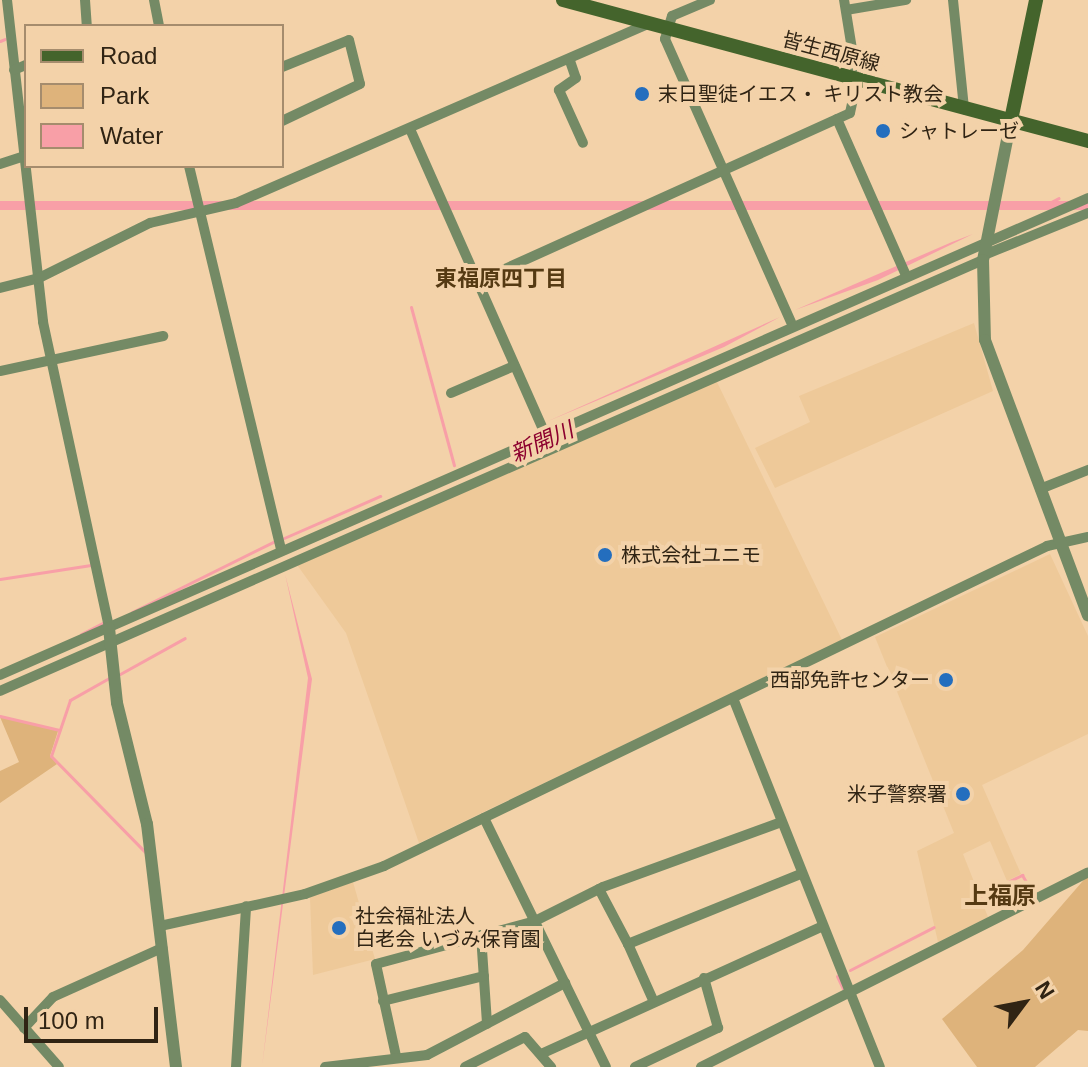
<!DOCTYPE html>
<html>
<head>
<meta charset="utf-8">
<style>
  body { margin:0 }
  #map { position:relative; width:1088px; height:1067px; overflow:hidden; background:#f3d2a9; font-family:Helvetica,"Noto Sans JP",sans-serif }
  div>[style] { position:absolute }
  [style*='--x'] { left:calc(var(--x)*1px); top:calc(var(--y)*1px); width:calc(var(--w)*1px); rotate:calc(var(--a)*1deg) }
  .built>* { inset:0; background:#eec999 }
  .green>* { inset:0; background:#deb37b }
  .water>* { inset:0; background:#f89fa7; transform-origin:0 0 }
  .stream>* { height:3px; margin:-1.5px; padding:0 1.5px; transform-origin:1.5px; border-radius:1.5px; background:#f89fa7 }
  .minor>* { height:10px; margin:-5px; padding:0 5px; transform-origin:5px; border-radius:5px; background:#748a65 }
  .tertiary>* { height:12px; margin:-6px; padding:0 6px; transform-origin:6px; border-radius:6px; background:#748a65 }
  .secondary>* { height:14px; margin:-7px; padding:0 7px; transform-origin:7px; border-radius:7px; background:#44642c }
  .dots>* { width:22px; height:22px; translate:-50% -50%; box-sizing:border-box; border:4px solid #f3d2a9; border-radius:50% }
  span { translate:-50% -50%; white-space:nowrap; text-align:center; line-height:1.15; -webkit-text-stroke:8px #f3d2a9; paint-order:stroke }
  .street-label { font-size:20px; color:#302414 }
  .poi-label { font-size:20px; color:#302414 }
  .left { translate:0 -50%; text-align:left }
  .right { translate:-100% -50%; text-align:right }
  .neighbourhood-label { font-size:22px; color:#553a13; font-weight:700 }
  .water-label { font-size:22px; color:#8c002f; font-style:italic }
  .quarter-label { font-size:24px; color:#553a13; font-weight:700 }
  .legend { position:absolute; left:24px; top:24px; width:260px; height:144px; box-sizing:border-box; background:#f3d2a9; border:2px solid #a58c6d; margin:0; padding:10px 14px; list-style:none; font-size:24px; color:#302414 }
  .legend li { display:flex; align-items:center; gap:16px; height:40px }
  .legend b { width:40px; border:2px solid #a58c6d }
  .north { position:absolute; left:984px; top:963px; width:80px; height:80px; -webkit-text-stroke:6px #f3d2a9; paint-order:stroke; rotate:58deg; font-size:22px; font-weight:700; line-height:32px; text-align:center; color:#302414 }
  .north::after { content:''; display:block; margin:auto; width:28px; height:36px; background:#302414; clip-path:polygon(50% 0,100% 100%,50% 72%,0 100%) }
  .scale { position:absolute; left:24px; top:1007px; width:134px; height:36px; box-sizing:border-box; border:4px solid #302414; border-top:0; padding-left:10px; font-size:24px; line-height:28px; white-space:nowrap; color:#302414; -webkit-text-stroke:6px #f3d2a9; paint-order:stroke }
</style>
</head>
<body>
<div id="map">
  <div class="built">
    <i style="clip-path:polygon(974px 323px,993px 391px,775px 488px,755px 448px,810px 422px,799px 396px)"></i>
    <i style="clip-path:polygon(716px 380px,842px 640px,419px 843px,346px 633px,295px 562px)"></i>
    <i style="clip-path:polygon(1050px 554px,1088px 636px,1088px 734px,982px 785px,1021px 874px,1007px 881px,990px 841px,963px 854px,988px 917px,938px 942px,917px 851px,954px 833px,875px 637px)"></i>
    <i style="clip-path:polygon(353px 882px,375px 959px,313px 975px,310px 897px)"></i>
  </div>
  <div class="green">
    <i style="clip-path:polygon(0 717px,58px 731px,50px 756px,57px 764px,0 803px,0 771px,19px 762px)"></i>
    <i style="clip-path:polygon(1088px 875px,1088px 1031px,1078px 1030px,1035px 1067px,977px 1067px,942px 1019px,1023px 950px)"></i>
  </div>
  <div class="water">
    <i style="left:1088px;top:201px;width:9px;height:1188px;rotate:90deg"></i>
    <i style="clip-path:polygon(973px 234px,878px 280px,795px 310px,952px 242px)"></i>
    <i style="clip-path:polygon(780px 317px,724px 347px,546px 422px,591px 402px)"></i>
    <i style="clip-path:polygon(285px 574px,312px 679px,262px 1067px,308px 678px)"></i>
  </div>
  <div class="stream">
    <i style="--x:0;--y:41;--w:5;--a:-22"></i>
    <i style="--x:1047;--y:204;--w:13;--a:-27"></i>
    <i style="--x:411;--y:307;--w:164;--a:74.8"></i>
    <i style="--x:284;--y:538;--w:105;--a:-23.6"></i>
    <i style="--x:0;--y:579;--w:92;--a:-8.7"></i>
    <i style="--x:132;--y:612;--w:160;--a:-26.4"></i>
    <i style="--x:81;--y:634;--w:25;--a:-27"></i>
    <i style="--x:120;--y:674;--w:74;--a:-29"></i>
    <i style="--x:109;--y:678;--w:45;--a:150.6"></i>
    <i style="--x:70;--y:700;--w:59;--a:108.7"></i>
    <i style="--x:51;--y:756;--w:136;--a:45.6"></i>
    <i style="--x:0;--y:716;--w:61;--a:13.3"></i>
    <i style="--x:983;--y:901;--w:7;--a:-117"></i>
    <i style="--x:980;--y:895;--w:47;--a:-25.5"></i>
    <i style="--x:1022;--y:875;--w:23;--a:59"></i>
    <i style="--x:850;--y:970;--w:94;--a:-27.1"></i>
    <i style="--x:837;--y:976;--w:19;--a:65"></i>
  </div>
  <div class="minor">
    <i style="--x:7;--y:0;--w:324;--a:83.6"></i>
    <i style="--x:43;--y:322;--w:313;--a:77.8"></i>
    <i style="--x:85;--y:0;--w:26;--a:86"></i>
    <i style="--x:154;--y:0;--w:26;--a:79"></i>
    <i style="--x:710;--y:0;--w:41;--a:157.2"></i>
    <i style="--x:672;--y:16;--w:24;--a:107"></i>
    <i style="--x:665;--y:39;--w:310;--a:66"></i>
    <i style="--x:953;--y:0;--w:110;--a:84.2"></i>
    <i style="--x:846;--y:10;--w:61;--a:-9.5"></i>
    <i style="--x:570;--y:61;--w:18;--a:71"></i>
    <i style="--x:576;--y:78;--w:21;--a:145"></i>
    <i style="--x:559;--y:90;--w:58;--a:65.6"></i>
    <i style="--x:282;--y:67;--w:72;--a:-21.9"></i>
    <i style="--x:349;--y:40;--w:45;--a:76"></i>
    <i style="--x:360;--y:84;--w:86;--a:154.6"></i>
    <i style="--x:14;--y:70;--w:13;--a:-23"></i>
    <i style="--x:837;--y:119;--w:168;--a:66.2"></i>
    <i style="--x:410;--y:129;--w:331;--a:66.1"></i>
    <i style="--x:0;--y:164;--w:25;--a:-18"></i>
    <i style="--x:189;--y:166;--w:393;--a:76.5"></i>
    <i style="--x:984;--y:255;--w:112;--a:-22"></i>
    <i style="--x:476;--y:282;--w:410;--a:-24.3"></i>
    <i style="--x:850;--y:113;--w:34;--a:-78"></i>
    <i style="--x:857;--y:80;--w:81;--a:-99.2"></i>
    <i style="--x:0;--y:288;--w:40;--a:-14.4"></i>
    <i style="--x:39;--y:278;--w:124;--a:-26.4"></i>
    <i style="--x:150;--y:223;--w:88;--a:-13.1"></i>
    <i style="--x:236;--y:203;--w:448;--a:-23.5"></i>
    <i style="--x:0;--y:371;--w:167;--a:-12.1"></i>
    <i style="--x:451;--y:393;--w:69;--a:-23.2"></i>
    <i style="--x:1040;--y:489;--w:52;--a:-21.6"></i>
    <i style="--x:0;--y:675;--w:1188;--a:-23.67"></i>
    <i style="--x:0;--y:691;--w:1073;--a:-23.68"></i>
    <i style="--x:733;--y:698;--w:397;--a:68.3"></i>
    <i style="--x:484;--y:818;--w:277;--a:63.9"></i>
    <i style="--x:599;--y:889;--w:62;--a:62.2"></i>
    <i style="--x:628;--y:944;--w:186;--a:-22.1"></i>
    <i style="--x:160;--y:926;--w:148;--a:-12.4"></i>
    <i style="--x:305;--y:894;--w:84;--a:-19.5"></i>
    <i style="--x:384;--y:866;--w:736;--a:-25.76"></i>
    <i style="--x:1047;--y:546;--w:42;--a:-12.4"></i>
    <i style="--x:481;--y:935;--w:89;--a:86.1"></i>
    <i style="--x:628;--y:944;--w:61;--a:65.9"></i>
    <i style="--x:0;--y:1000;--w:89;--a:48.6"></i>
    <i style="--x:383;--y:1001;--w:104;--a:-13.9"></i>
    <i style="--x:24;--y:1028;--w:42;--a:-46.9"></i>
    <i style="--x:53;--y:997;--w:120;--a:-24.2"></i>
    <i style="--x:541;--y:1054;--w:307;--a:-24.4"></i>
    <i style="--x:396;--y:1056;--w:94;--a:-102.3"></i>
    <i style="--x:376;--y:964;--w:165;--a:-15.1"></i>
    <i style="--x:535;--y:921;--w:76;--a:-26.6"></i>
    <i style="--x:603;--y:887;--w:187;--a:-20"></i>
    <i style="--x:236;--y:1067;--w:161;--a:-86.4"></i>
    <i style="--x:325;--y:1067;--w:103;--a:-6.7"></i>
    <i style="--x:427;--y:1055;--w:156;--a:-27.6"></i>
    <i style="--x:465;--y:1067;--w:67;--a:-26.6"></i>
    <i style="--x:525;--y:1037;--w:40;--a:49"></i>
    <i style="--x:635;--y:1067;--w:92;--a:-25.2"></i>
    <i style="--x:718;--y:1028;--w:52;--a:-105.6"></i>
    <i style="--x:701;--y:1067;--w:433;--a:-26.7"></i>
  </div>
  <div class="tertiary">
    <i style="--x:1011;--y:120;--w:143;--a:101.3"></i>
    <i style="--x:983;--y:260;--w:80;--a:88.6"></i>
    <i style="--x:985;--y:340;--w:294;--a:69.5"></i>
    <i style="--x:109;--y:628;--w:75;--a:83.9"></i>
    <i style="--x:117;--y:703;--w:125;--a:76.1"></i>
    <i style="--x:147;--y:824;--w:245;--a:83.2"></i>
  </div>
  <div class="secondary">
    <i style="--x:563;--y:0;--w:544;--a:15.03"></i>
    <i style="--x:1011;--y:120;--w:123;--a:-78.2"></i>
  </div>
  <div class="dots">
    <i style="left:642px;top:94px;background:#246ebe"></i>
    <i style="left:883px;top:131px;background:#246ebe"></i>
    <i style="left:605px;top:555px;background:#246ebe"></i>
    <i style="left:946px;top:680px;background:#246ebe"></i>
    <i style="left:963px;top:794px;background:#246ebe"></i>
    <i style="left:339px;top:928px;background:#246ebe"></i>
  </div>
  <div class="street-label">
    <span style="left:831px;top:52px;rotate:15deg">皆生西原線</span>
  </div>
  <div class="poi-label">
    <span class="left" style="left:658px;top:94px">末日聖徒イエス・ キリスト教会</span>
    <span class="left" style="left:899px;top:131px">シャトレーゼ</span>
    <span class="left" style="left:621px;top:555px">株式会社ユニモ</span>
    <span class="right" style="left:930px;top:680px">西部免許センター</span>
    <span class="right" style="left:947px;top:794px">米子警察署</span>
    <span class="left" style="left:355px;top:928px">社会福祉法人<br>白老会 いづみ保育園</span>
  </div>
  <div class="neighbourhood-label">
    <span style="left:501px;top:279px">東福原四丁目</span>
  </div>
  <div class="water-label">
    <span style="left:542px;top:442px;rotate:-24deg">新開川</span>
  </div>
  <div class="quarter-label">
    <span style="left:1000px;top:896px">上福原</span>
  </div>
  <ul class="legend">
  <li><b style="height:10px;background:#44642c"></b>Road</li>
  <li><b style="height:22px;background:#deb37b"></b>Park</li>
  <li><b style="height:22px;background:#f89fa7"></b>Water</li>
  </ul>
  <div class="north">N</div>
  <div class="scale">100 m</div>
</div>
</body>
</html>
